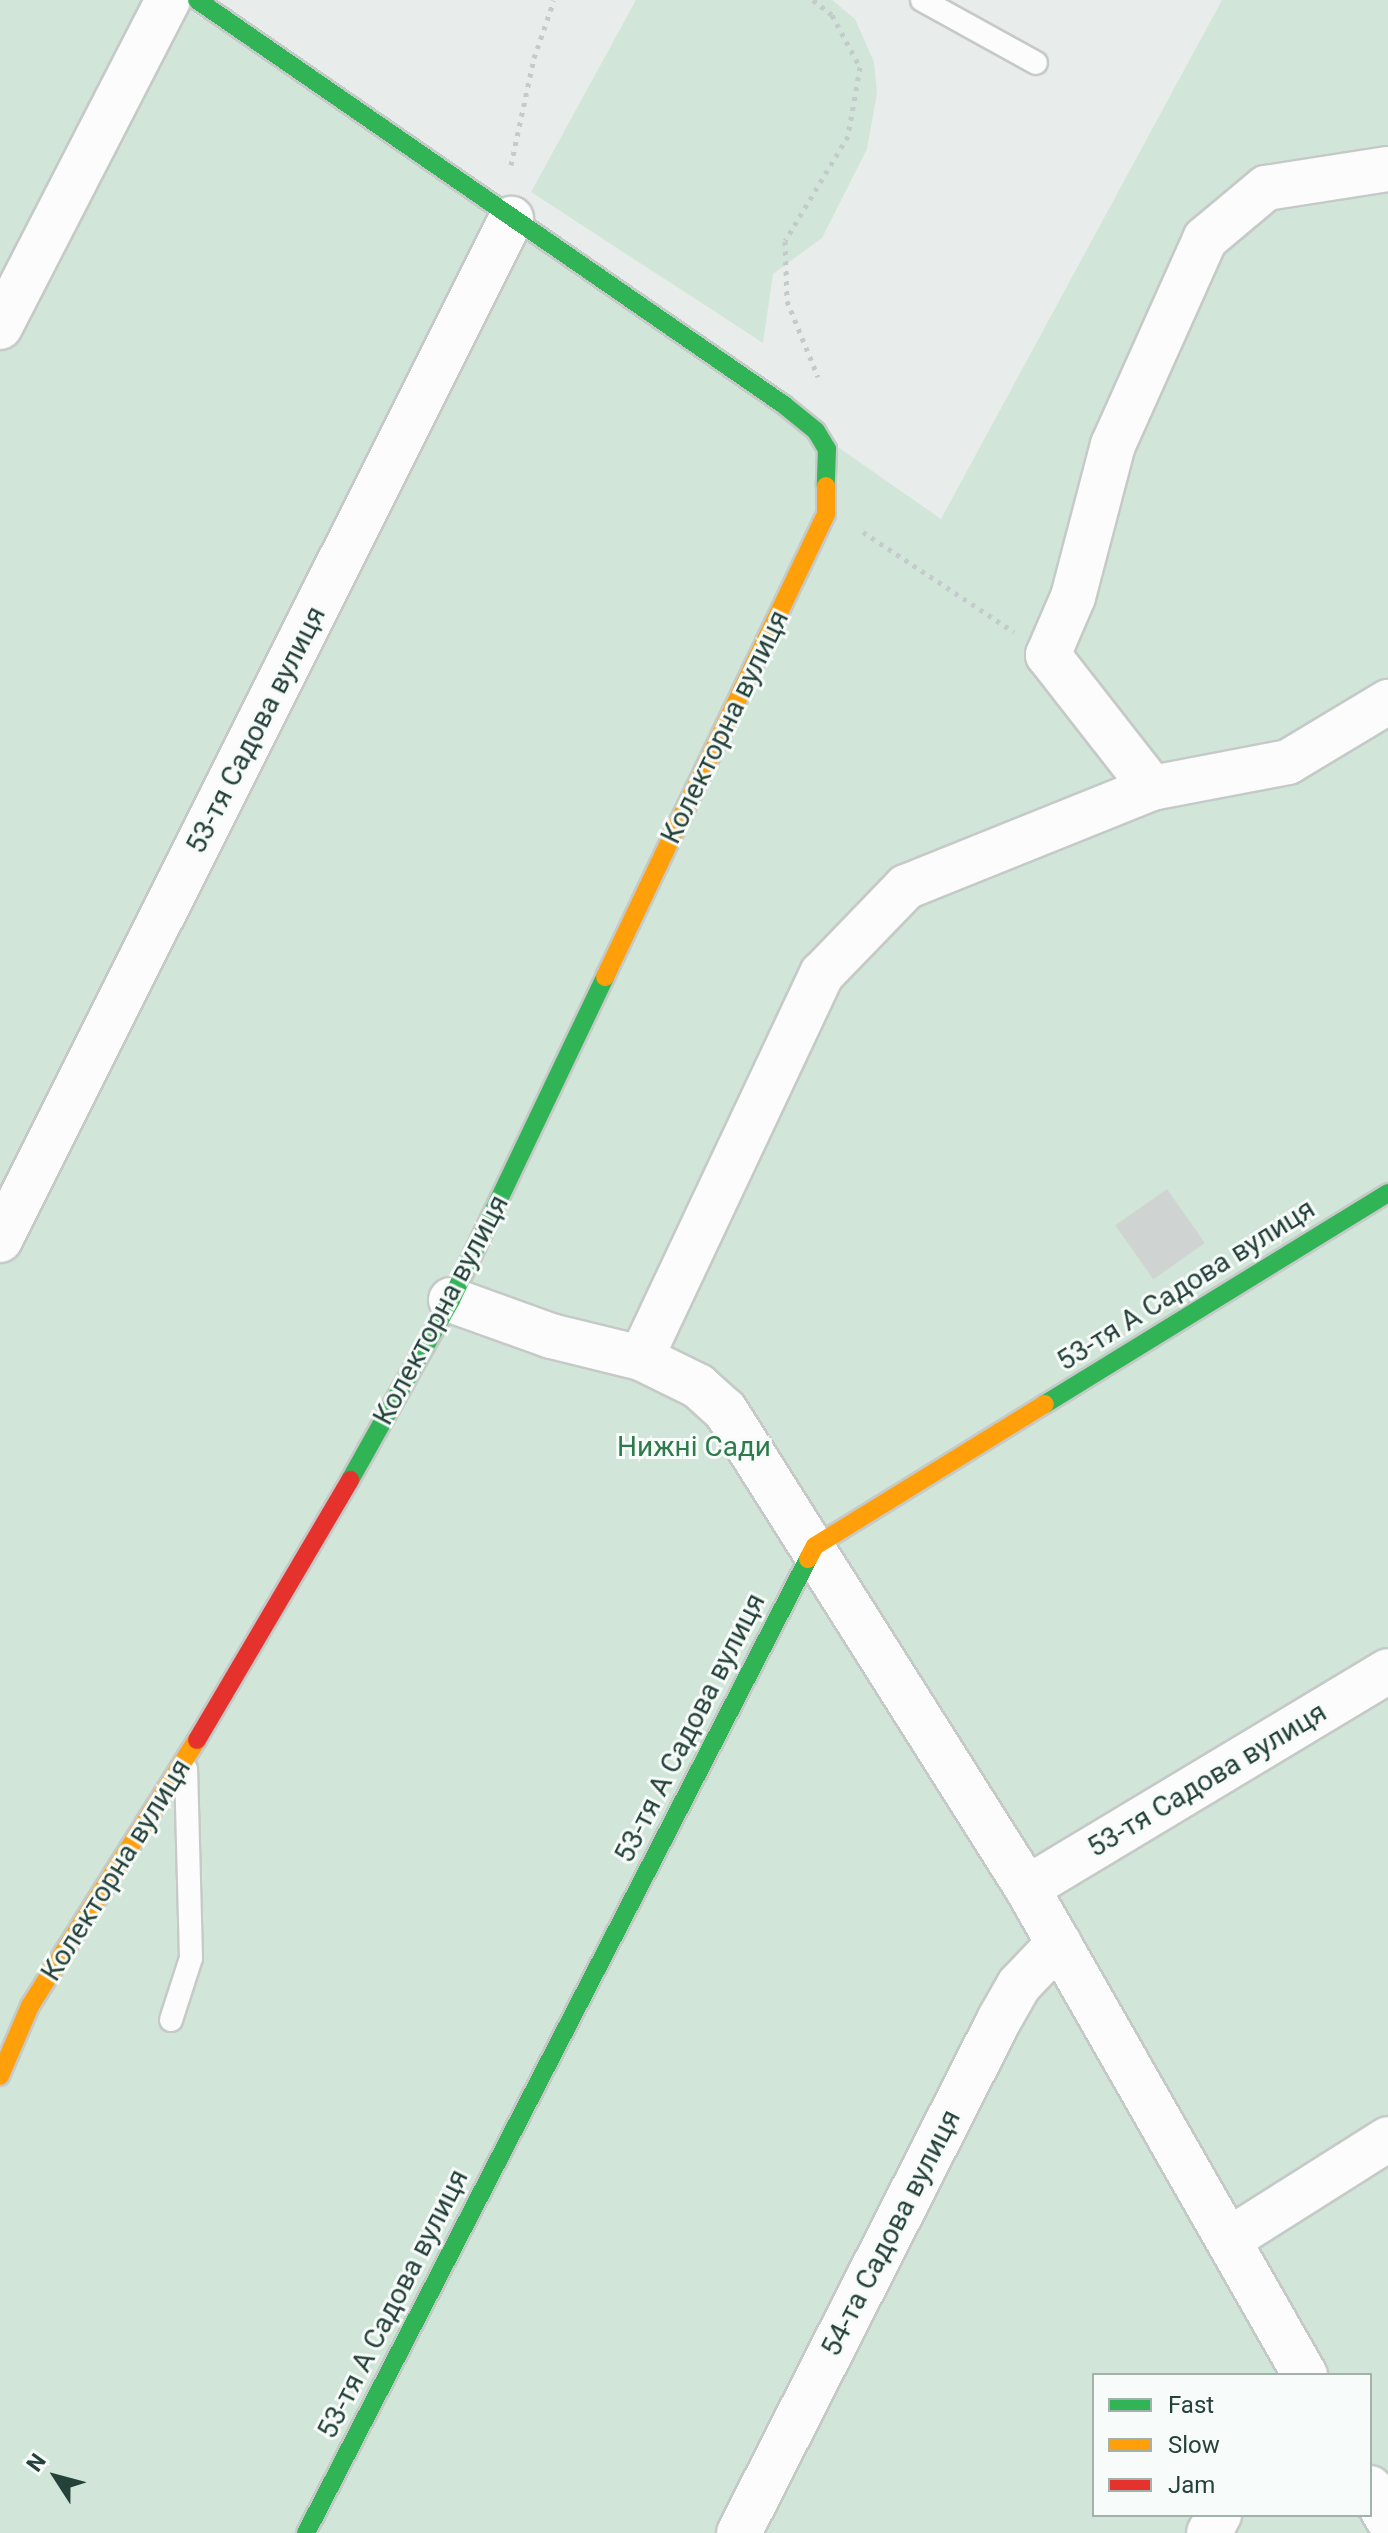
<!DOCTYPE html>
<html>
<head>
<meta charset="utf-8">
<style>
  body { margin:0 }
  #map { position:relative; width:1388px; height:2533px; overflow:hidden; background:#e8edeb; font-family:Roboto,sans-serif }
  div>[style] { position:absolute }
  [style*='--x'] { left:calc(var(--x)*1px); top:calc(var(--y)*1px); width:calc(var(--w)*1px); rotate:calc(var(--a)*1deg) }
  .green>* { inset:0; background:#d1e6d8 }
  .building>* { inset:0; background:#cfd4d2; transform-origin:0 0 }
  .path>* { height:5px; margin-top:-2.5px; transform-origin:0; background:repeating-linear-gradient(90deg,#c3ccca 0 4px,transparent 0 10px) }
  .roads { filter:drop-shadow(2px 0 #c5cac8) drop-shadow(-2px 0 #c5cac8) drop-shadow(0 2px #c5cac8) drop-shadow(0 -2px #c5cac8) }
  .lane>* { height:22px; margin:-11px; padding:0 11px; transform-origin:11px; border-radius:11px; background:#fcfcfc }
  .street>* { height:44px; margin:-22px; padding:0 22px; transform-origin:22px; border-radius:22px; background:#fcfcfc }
  .fast>* { height:18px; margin:-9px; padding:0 9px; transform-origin:9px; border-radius:9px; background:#30b455 }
  .slow>* { height:18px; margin:-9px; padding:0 9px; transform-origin:9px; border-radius:9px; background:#ff9f0a }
  .jam>* { height:18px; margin:-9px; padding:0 9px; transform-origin:9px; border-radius:9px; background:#e5322d }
  span { translate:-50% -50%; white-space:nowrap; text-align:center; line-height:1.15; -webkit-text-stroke:6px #f7fbf9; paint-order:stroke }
  .street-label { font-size:28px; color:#24423a }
  .park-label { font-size:28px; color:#2d7a4b }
  .legend { position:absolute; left:1092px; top:2373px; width:280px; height:144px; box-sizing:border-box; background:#f7fbf9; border:2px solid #a3b1ad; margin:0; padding:10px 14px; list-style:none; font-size:24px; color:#24423a }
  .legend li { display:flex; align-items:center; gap:16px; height:40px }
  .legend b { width:40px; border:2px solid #a3b1ad }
  .north { position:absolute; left:16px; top:2437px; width:80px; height:80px; -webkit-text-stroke:6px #f7fbf9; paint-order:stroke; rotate:306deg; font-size:22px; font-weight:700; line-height:32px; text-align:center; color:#24423a }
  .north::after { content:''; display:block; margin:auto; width:28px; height:36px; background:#24423a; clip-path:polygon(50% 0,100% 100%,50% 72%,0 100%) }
</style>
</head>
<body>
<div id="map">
  <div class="green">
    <i style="clip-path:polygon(evenodd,0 0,174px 0,511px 219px,941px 519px,1222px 0,1388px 0,1388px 2533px,0 2533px,0 0,1094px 2375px,1370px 2375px,1370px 2515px,1094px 2515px,1094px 2375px)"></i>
    <i style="clip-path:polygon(636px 0,832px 0,855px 19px,874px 62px,877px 93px,867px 149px,822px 238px,773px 274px,763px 343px,531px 192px)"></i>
  </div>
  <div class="building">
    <i style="left:1167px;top:1189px;width:66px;height:63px;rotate:55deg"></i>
  </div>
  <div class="path">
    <i style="--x:813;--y:0;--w:24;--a:38"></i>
    <i style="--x:832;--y:15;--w:59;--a:61.7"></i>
    <i style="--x:860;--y:67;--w:70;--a:99.9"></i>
    <i style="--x:848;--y:136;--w:122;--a:121"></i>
    <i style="--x:785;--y:241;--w:60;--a:88.1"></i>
    <i style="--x:787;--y:301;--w:82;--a:67.8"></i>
    <i style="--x:511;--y:165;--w:109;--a:-77.9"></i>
    <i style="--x:534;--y:58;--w:61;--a:-71"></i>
    <i style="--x:863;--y:532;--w:181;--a:33.5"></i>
  </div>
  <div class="roads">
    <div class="lane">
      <i style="--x:922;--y:0;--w:130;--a:28.9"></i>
      <i style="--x:171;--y:2020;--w:65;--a:-72.1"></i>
      <i style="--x:191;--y:1958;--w:189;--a:-91.5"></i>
    </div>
    <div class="street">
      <i style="--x:0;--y:327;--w:368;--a:-62.8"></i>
      <i style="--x:1152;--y:788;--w:169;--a:-128"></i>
      <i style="--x:1048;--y:655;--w:63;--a:-66.7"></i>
      <i style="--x:1073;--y:597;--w:157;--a:-75.3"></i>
      <i style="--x:1113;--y:445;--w:226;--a:-65.9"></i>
      <i style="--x:1205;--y:239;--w:80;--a:-39.9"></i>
      <i style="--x:1266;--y:188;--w:123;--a:-8.9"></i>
      <i style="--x:0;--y:1240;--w:1142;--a:-63.41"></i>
      <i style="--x:451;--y:1300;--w:106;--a:19.8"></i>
      <i style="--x:551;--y:1336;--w:93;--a:13.7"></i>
      <i style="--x:641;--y:1358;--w:64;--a:26.2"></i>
      <i style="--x:698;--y:1386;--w:36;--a:42"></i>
      <i style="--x:725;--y:1410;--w:565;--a:57.72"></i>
      <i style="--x:1027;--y:1888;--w:561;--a:60.28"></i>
      <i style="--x:641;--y:1358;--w:425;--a:-64.8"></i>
      <i style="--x:822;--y:974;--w:121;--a:-46"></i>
      <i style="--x:906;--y:887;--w:265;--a:-21.9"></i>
      <i style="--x:1152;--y:788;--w:138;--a:-10.8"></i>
      <i style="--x:1288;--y:762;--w:117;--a:-31"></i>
      <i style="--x:1027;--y:1888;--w:421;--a:-31"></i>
      <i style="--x:1230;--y:2239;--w:187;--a:-32.3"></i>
      <i style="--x:1370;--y:2488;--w:36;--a:60"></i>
      <i style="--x:739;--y:2533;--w:575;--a:-63.12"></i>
      <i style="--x:999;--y:2020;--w:40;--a:-60.3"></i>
      <i style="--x:1019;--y:1985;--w:58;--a:-46.4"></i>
      <i style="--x:1209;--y:2533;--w:21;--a:-61"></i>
    </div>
    <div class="fast">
      <i style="--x:197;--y:0;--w:713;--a:34.6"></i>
      <i style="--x:784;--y:405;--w:41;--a:39.1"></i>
      <i style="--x:816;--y:431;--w:21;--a:59"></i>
      <i style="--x:827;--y:449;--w:37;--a:92"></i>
      <i style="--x:1045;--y:1404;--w:403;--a:-31.6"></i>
      <i style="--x:350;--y:1480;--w:206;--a:-60.7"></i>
      <i style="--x:451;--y:1300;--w:358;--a:-64.5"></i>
      <i style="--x:306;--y:2533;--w:1096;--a:-62.73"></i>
    </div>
    <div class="slow">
      <i style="--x:605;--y:977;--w:513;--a:-64.48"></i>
      <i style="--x:826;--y:514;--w:28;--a:-90"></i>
      <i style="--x:808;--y:1559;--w:15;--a:-62"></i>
      <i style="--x:815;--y:1546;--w:270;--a:-31.7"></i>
      <i style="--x:0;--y:2076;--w:76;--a:-66.8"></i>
      <i style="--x:30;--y:2006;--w:314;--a:-57.9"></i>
    </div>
    <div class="jam">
      <i style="--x:197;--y:1740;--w:302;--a:-59.5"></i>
    </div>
  </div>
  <div class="street-label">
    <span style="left:725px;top:727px;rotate:-64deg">Колекторна вулиця</span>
    <span style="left:256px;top:730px;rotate:-63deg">53-тя Садова вулиця</span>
    <span style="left:1186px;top:1285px;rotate:-32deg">53-тя А Садова вулиця</span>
    <span style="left:441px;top:1310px;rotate:-62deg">Колекторна вулиця</span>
    <span style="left:690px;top:1728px;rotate:-63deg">53-тя А Садова вулиця</span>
    <span style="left:1207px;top:1780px;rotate:-31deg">53-тя Садова вулиця</span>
    <span style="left:116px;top:1870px;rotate:-58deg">Колекторна вулиця</span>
    <span style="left:891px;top:2233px;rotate:-63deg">54-та Садова вулиця</span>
    <span style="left:393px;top:2304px;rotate:-63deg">53-тя А Садова вулиця</span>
  </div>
  <div class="park-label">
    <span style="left:694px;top:1447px">Нижні Сади</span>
  </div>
  <ul class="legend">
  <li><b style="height:10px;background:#30b455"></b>Fast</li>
  <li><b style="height:10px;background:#ff9f0a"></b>Slow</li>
  <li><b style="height:10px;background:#e5322d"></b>Jam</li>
  </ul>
  <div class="north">N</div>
</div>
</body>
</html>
